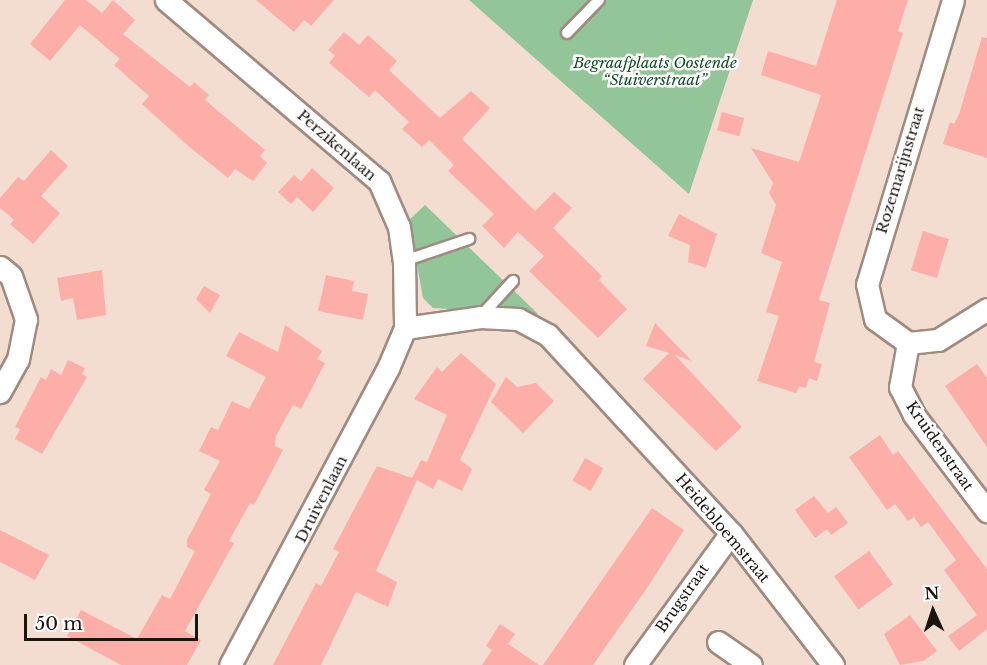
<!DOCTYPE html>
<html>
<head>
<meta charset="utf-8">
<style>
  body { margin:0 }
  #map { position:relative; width:987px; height:665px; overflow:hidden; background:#f2ddd0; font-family:"Libre Baskerville",serif }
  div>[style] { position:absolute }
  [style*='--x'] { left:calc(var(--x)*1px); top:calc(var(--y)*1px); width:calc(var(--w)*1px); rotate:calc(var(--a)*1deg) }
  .green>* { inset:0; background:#92c597 }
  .building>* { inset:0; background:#feaea9; transform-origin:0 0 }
  .roads { filter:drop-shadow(2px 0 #9f8b7f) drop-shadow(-2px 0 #9f8b7f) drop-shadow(0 2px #9f8b7f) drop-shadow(0 -2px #9f8b7f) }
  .service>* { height:10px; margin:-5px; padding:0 5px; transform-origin:5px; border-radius:5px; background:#fff }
  .minor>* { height:21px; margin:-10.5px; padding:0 10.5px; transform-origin:10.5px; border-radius:10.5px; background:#fff }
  span { translate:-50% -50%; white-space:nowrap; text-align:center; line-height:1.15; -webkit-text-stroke:5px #fff; paint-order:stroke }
  .park-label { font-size:15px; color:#0f4f20; font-style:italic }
  .street-label { font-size:15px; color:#1b140f }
  .north { position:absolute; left:903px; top:581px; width:60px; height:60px; -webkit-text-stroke:4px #fff; paint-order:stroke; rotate:357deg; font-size:16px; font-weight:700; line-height:24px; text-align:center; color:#1b140f }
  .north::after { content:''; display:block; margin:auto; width:21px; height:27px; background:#1b140f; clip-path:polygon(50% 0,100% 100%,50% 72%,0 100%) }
  .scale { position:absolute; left:24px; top:614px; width:174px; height:27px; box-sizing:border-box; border:3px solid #1b140f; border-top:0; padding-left:8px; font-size:18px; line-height:21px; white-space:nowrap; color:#1b140f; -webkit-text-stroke:4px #fff; paint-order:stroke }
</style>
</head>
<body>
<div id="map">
  <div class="green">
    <i style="clip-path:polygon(469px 0,753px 0,689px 194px)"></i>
    <i style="clip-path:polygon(425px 205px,538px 314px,433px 308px,423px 298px,409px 220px)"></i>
  </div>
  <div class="building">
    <i style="clip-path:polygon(65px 0,86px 0,102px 13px,113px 0,135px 20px,123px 34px,190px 87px,194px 82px,209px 95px,205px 100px,265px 150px,260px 156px,267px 163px,253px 181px,235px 169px,228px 178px,187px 145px,142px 104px,149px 96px,114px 65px,120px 59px,80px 25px,50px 61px,30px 44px)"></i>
    <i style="clip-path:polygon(256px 0,334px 0,311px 26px,304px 20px,294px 32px)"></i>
    <i style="clip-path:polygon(837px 0,908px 0,898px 31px,903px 33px,819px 300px,830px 303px,814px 362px,822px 364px,817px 381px,809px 378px,806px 388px,799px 386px,796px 393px,757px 381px,779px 316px,766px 312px,782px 262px,761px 253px,776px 205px,769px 193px,773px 183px,751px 148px,799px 162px,821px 95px,761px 75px,768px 51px,816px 66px)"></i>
    <i style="clip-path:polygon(344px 32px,359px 45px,368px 35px,397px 61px,389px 70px,440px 118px,471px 91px,490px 108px,462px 139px,535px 211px,554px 192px,572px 208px,553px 228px,602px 276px,599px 280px,627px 309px,598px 338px,529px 271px,544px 256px,518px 232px,504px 248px,482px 226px,494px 214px,448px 171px,454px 165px,429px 140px,422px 147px,402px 129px,409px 122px,375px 90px,369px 97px,329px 63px,335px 56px,328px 50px)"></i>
    <i style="clip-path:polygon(982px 37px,987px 38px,987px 158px,943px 144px,950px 122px,954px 124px,959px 114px)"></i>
    <i style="left:722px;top:112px;width:23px;height:19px;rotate:15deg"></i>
    <i style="clip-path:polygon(51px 150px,68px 166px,41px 196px,60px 213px,33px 244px,10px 224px,14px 220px,0 208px,0 198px,18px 177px,24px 181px)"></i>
    <i style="clip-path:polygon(312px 168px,334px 188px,313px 212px,297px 197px,291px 204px,278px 192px,294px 175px,301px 181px)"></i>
    <i style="clip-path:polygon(679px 214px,717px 234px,706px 268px,688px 262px,690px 245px,668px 236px)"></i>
    <i style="left:923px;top:231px;width:27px;height:41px;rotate:17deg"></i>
    <i style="clip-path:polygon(102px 270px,106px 315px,77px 320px,73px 298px,61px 301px,57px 278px)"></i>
    <i style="clip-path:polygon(326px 275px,354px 281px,352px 291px,368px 294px,363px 320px,318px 311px)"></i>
    <i style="clip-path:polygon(204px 286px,220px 295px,210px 313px,196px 299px)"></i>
    <i style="clip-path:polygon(655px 323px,692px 361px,675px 355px,742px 427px,716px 451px,643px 379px,669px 353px,646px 346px)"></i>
    <i style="clip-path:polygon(285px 325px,322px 351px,317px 359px,325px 363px,301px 409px,293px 405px,276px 436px,275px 446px,283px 450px,254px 505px,250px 503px,229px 541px,234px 543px,185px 631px,201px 640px,187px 665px,121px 665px,67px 636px,81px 610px,137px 639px,162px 595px,170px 599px,195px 551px,187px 547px,187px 540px,211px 494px,204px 490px,220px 461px,199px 451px,211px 427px,218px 430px,232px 401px,249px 409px,266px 377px,226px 356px,239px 332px,278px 352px)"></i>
    <i style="clip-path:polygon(461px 353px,496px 384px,460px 460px,472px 469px,462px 491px,438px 479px,433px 489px,417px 480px,376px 571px,397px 582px,388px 607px,356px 592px,321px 665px,273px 665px,316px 583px,321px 586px,339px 552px,333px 549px,377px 466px,412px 478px,421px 460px,427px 462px,447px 415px,414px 399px,437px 367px,442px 372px)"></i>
    <i style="clip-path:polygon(68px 360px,85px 368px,82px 374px,87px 377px,42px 454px,15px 439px,20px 429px,15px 427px,41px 377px,46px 380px,51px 369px,61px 375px)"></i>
    <i style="clip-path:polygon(977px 364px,987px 378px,987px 447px,945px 386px)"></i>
    <i style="clip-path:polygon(506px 377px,517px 387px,536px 383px,554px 401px,523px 433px,491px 402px)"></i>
    <i style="clip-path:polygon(880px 435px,893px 455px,898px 451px,987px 569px,987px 629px,959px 651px,948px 636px,977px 615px,944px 570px,956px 560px,928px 522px,921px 527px,914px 517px,908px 521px,895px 504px,887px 510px,849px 457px)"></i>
    <i style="left:585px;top:458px;width:21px;height:26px;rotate:29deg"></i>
    <i style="clip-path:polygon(814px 496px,828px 513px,836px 507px,848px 523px,831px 535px,827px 529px,815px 538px,795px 510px)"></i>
    <i style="clip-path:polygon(652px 508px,684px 530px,649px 585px,593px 665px,543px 665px)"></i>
    <i style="clip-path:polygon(0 530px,49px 555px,35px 580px,0 562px)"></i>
    <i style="left:869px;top:551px;width:41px;height:43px;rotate:54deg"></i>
    <i style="clip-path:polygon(910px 615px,937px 651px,923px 661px,900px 665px,884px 634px)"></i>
    <i style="clip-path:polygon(500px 624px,515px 634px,508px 644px,539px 665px,482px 665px,492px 650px,486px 646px)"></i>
  </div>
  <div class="roads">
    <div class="service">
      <i style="--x:567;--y:33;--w:46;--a:-45.9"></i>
      <i style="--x:404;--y:261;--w:69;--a:-18.7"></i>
      <i style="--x:480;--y:317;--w:49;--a:-47.5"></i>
    </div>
    <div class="minor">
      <i style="--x:166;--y:0;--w:280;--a:40.4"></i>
      <i style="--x:379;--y:181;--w:50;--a:66.5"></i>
      <i style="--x:399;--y:227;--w:34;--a:82"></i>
      <i style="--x:404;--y:261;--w:67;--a:89.1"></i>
      <i style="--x:405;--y:328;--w:43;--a:113"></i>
      <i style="--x:388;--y:368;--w:336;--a:118"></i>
      <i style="--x:953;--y:0;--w:297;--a:106.8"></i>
      <i style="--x:867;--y:284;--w:36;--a:77"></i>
      <i style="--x:875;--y:319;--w:41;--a:36"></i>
      <i style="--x:908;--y:343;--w:30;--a:-6"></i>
      <i style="--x:938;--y:340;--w:58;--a:-32.3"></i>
      <i style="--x:0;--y:267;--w:14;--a:39"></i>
      <i style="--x:11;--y:276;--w:46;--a:70.8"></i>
      <i style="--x:26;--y:319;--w:41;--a:101.3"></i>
      <i style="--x:18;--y:359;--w:38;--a:119"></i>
      <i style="--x:405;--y:328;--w:76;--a:-8.3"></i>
      <i style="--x:480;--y:317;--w:38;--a:3"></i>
      <i style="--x:518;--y:319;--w:34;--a:28"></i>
      <i style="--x:548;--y:335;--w:270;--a:47.3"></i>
      <i style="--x:731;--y:533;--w:167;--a:52.3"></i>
      <i style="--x:908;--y:343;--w:45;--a:100.3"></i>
      <i style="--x:900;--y:387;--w:31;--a:63"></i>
      <i style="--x:914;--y:415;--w:121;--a:52.8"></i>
      <i style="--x:718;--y:642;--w:40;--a:34.9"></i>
      <i style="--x:635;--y:665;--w:163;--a:-54"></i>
    </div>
  </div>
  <div class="park-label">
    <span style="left:655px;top:71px">Begraafplaats Oostende<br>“Stuiverstraat”</span>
  </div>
  <div class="street-label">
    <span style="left:337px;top:145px;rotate:41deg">Perzikenlaan</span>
    <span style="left:900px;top:170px;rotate:-73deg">Rozemarijnstraat</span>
    <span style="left:940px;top:446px;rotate:55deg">Kruidenstraat</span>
    <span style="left:321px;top:499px;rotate:-63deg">Druivenlaan</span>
    <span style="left:723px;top:528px;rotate:50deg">Heidebloemstraat</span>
    <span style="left:682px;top:598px;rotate:-55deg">Brugstraat</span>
  </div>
  <div class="north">N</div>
  <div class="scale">50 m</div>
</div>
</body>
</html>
